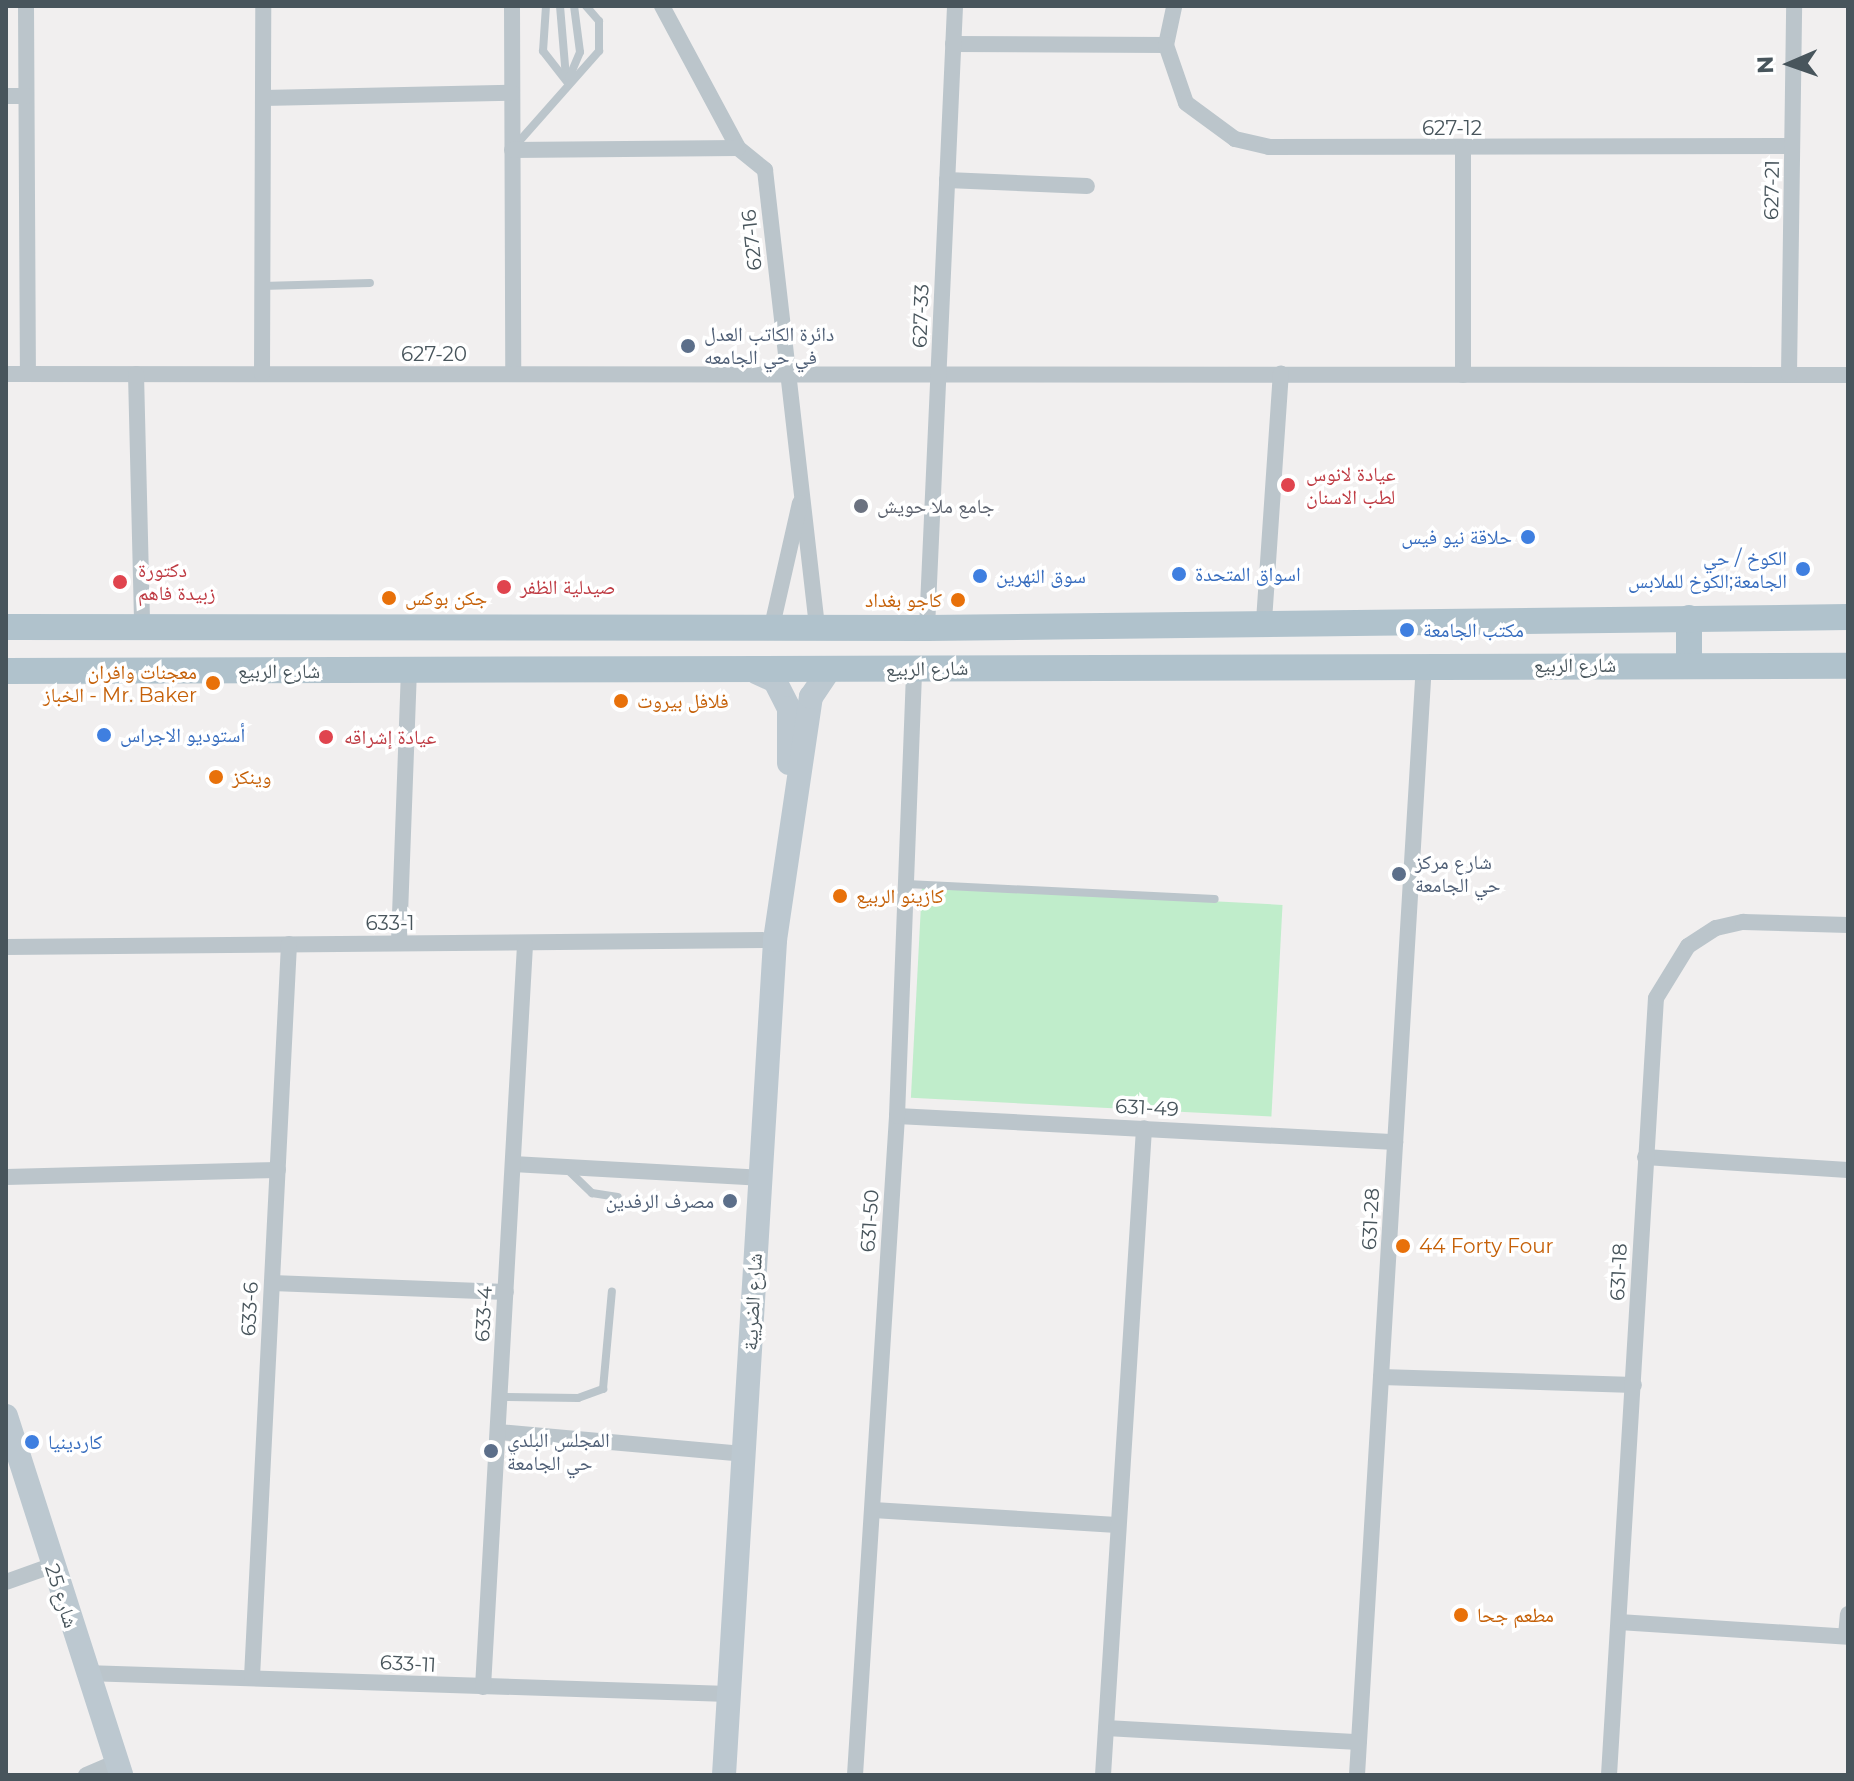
<!DOCTYPE html>
<html>
<head>
<meta charset="utf-8">
<style>
  body { margin:0 }
  #map { position:relative; width:1854px; height:1781px; overflow:hidden; background:#f1efef; font-family:Montserrat,"Noto Naskh Arabic",sans-serif }
  div>[style] { position:absolute }
  [style*='--x'] { left:calc(var(--x)*1px); top:calc(var(--y)*1px); width:calc(var(--w)*1px); rotate:calc(var(--a)*1deg) }
  .green>* { inset:0; background:#c0edcb; transform-origin:0 0 }
  .lane>* { height:8px; margin:-4px; padding:0 4px; transform-origin:4px; border-radius:4px; background:#bbc5cb }
  .street>* { height:16px; margin:-8px; padding:0 8px; transform-origin:8px; border-radius:8px; background:#bbc5cb }
  .secondary>* { height:24px; margin:-12px; padding:0 12px; transform-origin:12px; border-radius:12px; background:#bcc8d0 }
  .primary>* { height:26px; margin:-13px; padding:0 13px; transform-origin:13px; border-radius:13px; background:#b0c2cc }
  .dots>* { width:22px; height:22px; translate:-50% -50%; box-sizing:border-box; border:4px solid #fff; border-radius:50% }
  span { translate:-50% -50%; white-space:nowrap; text-align:center; line-height:1.15; -webkit-text-stroke:7px #fff; paint-order:stroke }
  .street-label { font-size:20px; color:#48555c }
  .service-label { font-size:20px; color:#4e5e75 }
  .left { translate:0 -50%; text-align:left }
  .right { translate:-100% -50%; text-align:right }
  .health-label { font-size:20px; color:#be3a42 }
  .worship-label { font-size:20px; color:#5b616d }
  .shop-label { font-size:20px; color:#366cbe }
  .food-label { font-size:20px; color:#c56008 }
  .frame { position:absolute; inset:0; border:8px solid #48555c; pointer-events:none }
  .north { position:absolute; left:1750px; top:24px; width:80px; height:80px; -webkit-text-stroke:6px #fff; paint-order:stroke; rotate:268deg; font-size:22px; font-weight:700; line-height:32px; text-align:center; color:#48555c }
  .north::after { content:''; display:block; margin:auto; width:28px; height:36px; background:#48555c; clip-path:polygon(50% 0,100% 100%,50% 72%,0 100%) }
</style>
</head>
<body>
<div id="map">
  <div class="green">
    <i style="left:922px;top:886px;width:361px;height:212px;rotate:3deg"></i>
  </div>
  <div class="lane">
    <i style="--x:546;--y:6;--w:45;--a:93.8"></i>
    <i style="--x:543;--y:51;--w:39;--a:52"></i>
    <i style="--x:560;--y:6;--w:71;--a:85.2"></i>
    <i style="--x:569;--y:78;--w:28;--a:-67"></i>
    <i style="--x:580;--y:52;--w:46;--a:-97.4"></i>
    <i style="--x:515;--y:146;--w:127;--a:-48.5"></i>
    <i style="--x:599;--y:51;--w:30;--a:-90"></i>
    <i style="--x:599;--y:21;--w:20;--a:-131"></i>
    <i style="--x:262;--y:286;--w:108;--a:-1.6"></i>
    <i style="--x:907;--y:884;--w:308;--a:2.8"></i>
    <i style="--x:567;--y:1169;--w:35;--a:44"></i>
    <i style="--x:592;--y:1193;--w:26;--a:9"></i>
    <i style="--x:500;--y:1397;--w:78;--a:0.7"></i>
    <i style="--x:578;--y:1398;--w:27;--a:-20"></i>
    <i style="--x:603;--y:1389;--w:98;--a:-84.8"></i>
  </div>
  <div class="street">
    <i style="--x:26;--y:6;--w:368;--a:89.7"></i>
    <i style="--x:512;--y:6;--w:368;--a:89.8"></i>
    <i style="--x:662;--y:6;--w:161;--a:61.8"></i>
    <i style="--x:738;--y:148;--w:35;--a:39"></i>
    <i style="--x:765;--y:170;--w:459;--a:83.5"></i>
    <i style="--x:953;--y:44;--w:213;--a:0.3"></i>
    <i style="--x:1166;--y:45;--w:40;--a:-78"></i>
    <i style="--x:1166;--y:45;--w:61;--a:71"></i>
    <i style="--x:1186;--y:103;--w:61;--a:36.3"></i>
    <i style="--x:1235;--y:139;--w:35;--a:13"></i>
    <i style="--x:1269;--y:147;--w:523;--a:-0.11"></i>
    <i style="--x:6;--y:96;--w:20;--a:0"></i>
    <i style="--x:263;--y:98;--w:249;--a:-1.2"></i>
    <i style="--x:512;--y:150;--w:226;--a:-0.5"></i>
    <i style="--x:947;--y:180;--w:140;--a:2.5"></i>
    <i style="--x:6;--y:374;--w:1842;--a:0.03"></i>
    <i style="--x:136;--y:374;--w:252;--a:88.6"></i>
    <i style="--x:262;--y:374;--w:368;--a:-89.8"></i>
    <i style="--x:1463;--y:375;--w:227;--a:-90"></i>
    <i style="--x:1789;--y:375;--w:369;--a:-89.2"></i>
    <i style="--x:1264;--y:621;--w:248;--a:-86.1"></i>
    <i style="--x:772;--y:626;--w:126;--a:-77.2"></i>
    <i style="--x:927;--y:628;--w:623;--a:-87.42"></i>
    <i style="--x:399;--y:942;--w:271;--a:-87.9"></i>
    <i style="--x:6;--y:947;--w:769;--a:-0.52"></i>
    <i style="--x:897;--y:1116;--w:499;--a:3"></i>
    <i style="--x:1645;--y:1157;--w:203;--a:3.7"></i>
    <i style="--x:513;--y:1164;--w:247;--a:3.2"></i>
    <i style="--x:6;--y:1177;--w:272;--a:-1.5"></i>
    <i style="--x:272;--y:1283;--w:234;--a:2.2"></i>
    <i style="--x:1381;--y:1377;--w:253;--a:1.8"></i>
    <i style="--x:498;--y:1432;--w:246;--a:5.1"></i>
    <i style="--x:873;--y:1510;--w:244;--a:3.5"></i>
    <i style="--x:6;--y:1582;--w:48;--a:-19.6"></i>
    <i style="--x:1619;--y:1622;--w:229;--a:3.7"></i>
    <i style="--x:1846;--y:1636;--w:22;--a:-85"></i>
    <i style="--x:85;--y:1673;--w:644;--a:1.87"></i>
    <i style="--x:252;--y:1677;--w:734;--a:-87.11"></i>
    <i style="--x:483;--y:1687;--w:744;--a:-86.76"></i>
    <i style="--x:1106;--y:1728;--w:253;--a:3.2"></i>
    <i style="--x:86;--y:1775;--w:33;--a:-23"></i>
    <i style="--x:855;--y:1775;--w:660;--a:-86.35"></i>
    <i style="--x:897;--y:1116;--w:448;--a:-87.8"></i>
    <i style="--x:1103;--y:1775;--w:648;--a:-86.37"></i>
    <i style="--x:1357;--y:1775;--w:1113;--a:-86.55"></i>
    <i style="--x:1609;--y:1775;--w:778;--a:-86.54"></i>
    <i style="--x:1656;--y:998;--w:61;--a:-58.4"></i>
    <i style="--x:1688;--y:946;--w:33;--a:-33"></i>
    <i style="--x:1716;--y:928;--w:28;--a:-13"></i>
    <i style="--x:1743;--y:922;--w:105;--a:1.6"></i>
  </div>
  <div class="secondary">
    <i style="--x:756;--y:672;--w:21;--a:25"></i>
    <i style="--x:775;--y:681;--w:30;--a:63"></i>
    <i style="--x:789;--y:708;--w:55;--a:90"></i>
    <i style="--x:6;--y:1416;--w:377;--a:72.2"></i>
    <i style="--x:724;--y:1775;--w:837;--a:-86.5"></i>
    <i style="--x:775;--y:940;--w:246;--a:-81.6"></i>
    <i style="--x:811;--y:697;--w:30;--a:-56"></i>
  </div>
  <div class="primary">
    <i style="--x:1689;--y:618;--w:47;--a:90"></i>
    <i style="--x:6;--y:627;--w:921;--a:0.06"></i>
    <i style="--x:927;--y:628;--w:921;--a:-0.68"></i>
    <i style="--x:6;--y:671;--w:1842;--a:-0.16"></i>
  </div>
  <div class="dots">
    <i style="left:688px;top:346px;background:#5c6f8a"></i>
    <i style="left:1288px;top:485px;background:#e0444e"></i>
    <i style="left:861px;top:506px;background:#6b7280"></i>
    <i style="left:1528px;top:537px;background:#3f7fe0"></i>
    <i style="left:1803px;top:569px;background:#3f7fe0"></i>
    <i style="left:1179px;top:574px;background:#3f7fe0"></i>
    <i style="left:980px;top:576px;background:#3f7fe0"></i>
    <i style="left:120px;top:582px;background:#e0444e"></i>
    <i style="left:504px;top:587px;background:#e0444e"></i>
    <i style="left:389px;top:598px;background:#e8710a"></i>
    <i style="left:958px;top:600px;background:#e8710a"></i>
    <i style="left:1407px;top:630px;background:#3f7fe0"></i>
    <i style="left:213px;top:683px;background:#e8710a"></i>
    <i style="left:621px;top:701px;background:#e8710a"></i>
    <i style="left:104px;top:735px;background:#3f7fe0"></i>
    <i style="left:326px;top:737px;background:#e0444e"></i>
    <i style="left:216px;top:777px;background:#e8710a"></i>
    <i style="left:1399px;top:874px;background:#5c6f8a"></i>
    <i style="left:840px;top:896px;background:#e8710a"></i>
    <i style="left:730px;top:1201px;background:#5c6f8a"></i>
    <i style="left:1403px;top:1246px;background:#e8710a"></i>
    <i style="left:32px;top:1442px;background:#3f7fe0"></i>
    <i style="left:491px;top:1451px;background:#5c6f8a"></i>
    <i style="left:1461px;top:1615px;background:#e8710a"></i>
  </div>
  <div class="street-label">
    <span style="left:1452px;top:128px">627-12</span>
    <span style="left:1772px;top:190px;rotate:-89deg">627-21</span>
    <span style="left:752px;top:240px;rotate:-96deg">627-16</span>
    <span style="left:921px;top:316px;rotate:-88deg">627-33</span>
    <span style="left:434px;top:354px">627-20</span>
    <span style="left:1575px;top:665px">شارع الربيع</span>
    <span style="left:927px;top:669px;rotate:-1deg">شارع الربيع</span>
    <span style="left:279px;top:671px">شارع الربيع</span>
    <span style="left:390px;top:923px">633-1</span>
    <span style="left:1147px;top:1108px;rotate:3deg">631-49</span>
    <span style="left:1371px;top:1219px;rotate:-87deg">631-28</span>
    <span style="left:870px;top:1221px;rotate:-86deg">631-50</span>
    <span style="left:1619px;top:1272px;rotate:-87deg">631-18</span>
    <span style="left:753px;top:1302px;rotate:-87deg">شارع الضريبة</span>
    <span style="left:250px;top:1309px;rotate:-87deg">633-6</span>
    <span style="left:484px;top:1314px;rotate:-87deg">633-4</span>
    <span style="left:61px;top:1596px;rotate:72deg">شارع 25</span>
    <span style="left:408px;top:1664px;rotate:3deg">633-11</span>
  </div>
  <div class="service-label">
    <span class="left" style="left:704px;top:346px">دائرة الكاتب العدل<br>في حي الجامعه</span>
    <span class="left" style="left:1415px;top:874px">شارع مركز<br>حي الجامعة</span>
    <span class="right" style="left:714px;top:1201px">مصرف الرفدين</span>
    <span class="left" style="left:507px;top:1452px">المجلس البلدي<br>حي الجامعة</span>
  </div>
  <div class="health-label">
    <span class="left" style="left:1306px;top:486px">عيادة لانوس<br>لطب الاسنان</span>
    <span class="left" style="left:138px;top:582px">دكتورة<br>زبيدة فاهم</span>
    <span class="left" style="left:520px;top:587px">صيدلية الظفر</span>
    <span class="left" style="left:344px;top:737px">عيادة إشراقه</span>
  </div>
  <div class="worship-label">
    <span class="left" style="left:877px;top:506px">جامع ملا حويش</span>
  </div>
  <div class="shop-label">
    <span class="right" style="left:1512px;top:537px">حلاقة نيو فيس</span>
    <span class="right" style="left:1787px;top:570px">الكوخ / حي<br>الجامعة;الكوخ للملابس</span>
    <span class="left" style="left:1195px;top:574px">اسواق المتحدة</span>
    <span class="left" style="left:996px;top:576px">سوق النهرين</span>
    <span class="left" style="left:1423px;top:630px">مكتب الجامعة</span>
    <span class="left" style="left:120px;top:735px">أستوديو الاجراس</span>
    <span class="left" style="left:48px;top:1442px">كاردينيا</span>
  </div>
  <div class="food-label">
    <span class="left" style="left:405px;top:598px">جكن بوكس</span>
    <span class="right" style="left:942px;top:600px">كاجو بغداد</span>
    <span class="right" style="left:197px;top:684px">معجنات وافران<br>الخباز - Mr. Baker</span>
    <span class="left" style="left:637px;top:701px">فلافل بيروت</span>
    <span class="left" style="left:232px;top:777px">وينكز</span>
    <span class="left" style="left:856px;top:896px">كازينو الربيع</span>
    <span class="left" style="left:1419px;top:1246px">44 Forty Four</span>
    <span class="left" style="left:1477px;top:1615px">مطعم جحا</span>
  </div>
  <div class="frame"></div>
  <div class="north">N</div>
</div>
</body>
</html>
